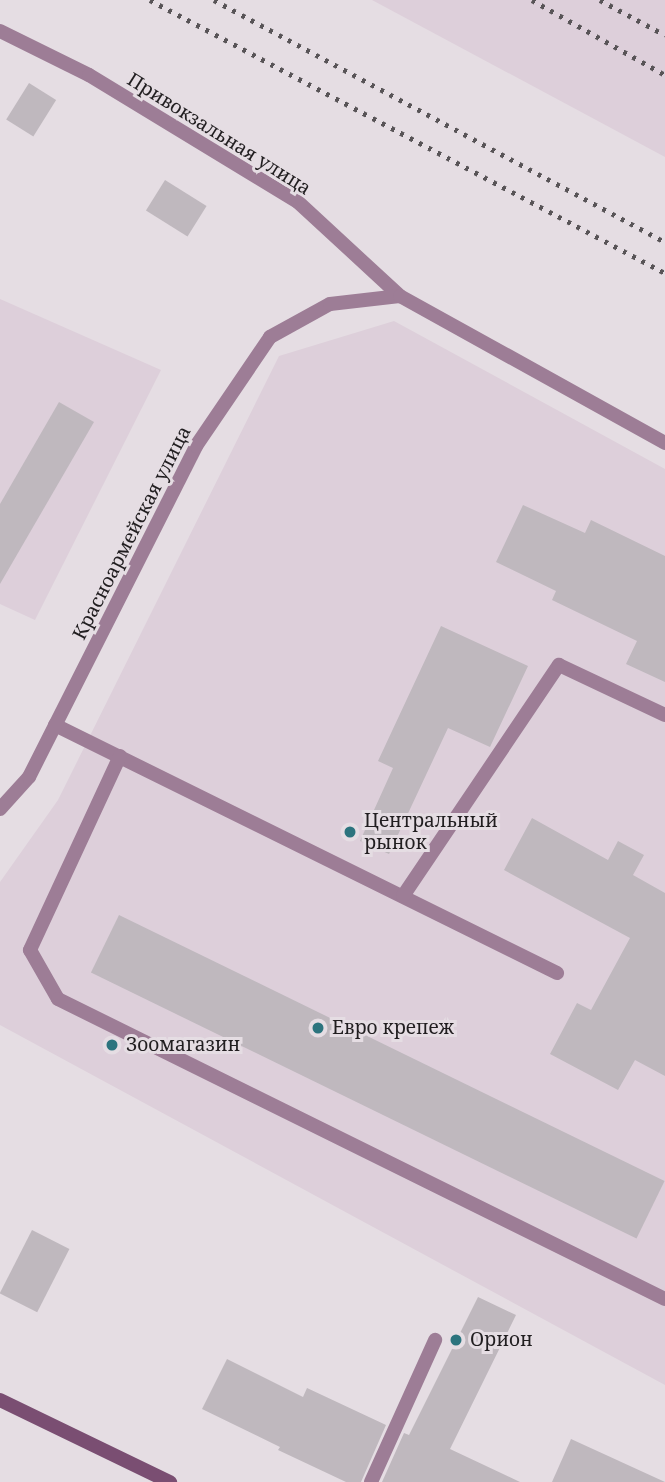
<!DOCTYPE html>
<html>
<head>
<meta charset="utf-8">
<style>
  body { margin:0 }
  #map { position:relative; width:665px; height:1482px; overflow:hidden; background:#e5dde3; font-family:"Noto Serif",serif }
  div>[style] { position:absolute }
  [style*='--x'] { left:calc(var(--x)*1px); top:calc(var(--y)*1px); width:calc(var(--w)*1px); rotate:calc(var(--a)*1deg) }
  .built>* { inset:0; background:#ddcfda }
  .building>* { inset:0; background:#bfb8be; transform-origin:0 0 }
  .lane>* { height:14px; margin:-7px; padding:0 7px; transform-origin:7px; border-radius:7px; background:#9d7d96 }
  .street>* { height:14px; margin:-7px; padding:0 7px; transform-origin:7px; border-radius:7px; background:#9d7d96 }
  .secondary>* { height:14px; margin:-7px; padding:0 7px; transform-origin:7px; border-radius:7px; background:#7a4e72 }
  .rail>* { height:5px; margin-top:-2.5px; transform-origin:0; background:repeating-linear-gradient(90deg,#585457 0 3.5px,transparent 0 10.5px) }
  .dots>* { width:19px; height:19px; translate:-50% -50%; box-sizing:border-box; border:4px solid #e5dde3; border-radius:50% }
  span { translate:-50% -50%; white-space:nowrap; text-align:center; line-height:1.15; -webkit-text-stroke:6px #e5dde3; paint-order:stroke }
  .street-label { font-size:19px; color:#211e20 }
  .poi-label { font-size:19px; color:#211e20 }
  .left { translate:0 -50%; text-align:left }
</style>
</head>
<body>
<div id="map">
  <div class="built">
    <i style="clip-path:polygon(372px 0,665px 0,665px 157px)"></i>
    <i style="clip-path:polygon(0 299px,161px 370px,35px 620px,0 604px)"></i>
    <i style="clip-path:polygon(394px 321px,665px 469px,665px 1385px,0 1025px,0 882px,58px 800px,279px 356px)"></i>
  </div>
  <div class="building">
    <i style="left:29px;top:83px;width:32px;height:43px;rotate:32deg"></i>
    <i style="left:165px;top:180px;width:49px;height:36px;rotate:32deg"></i>
    <i style="clip-path:polygon(59px 402px,94px 422px,0 584px,0 504px)"></i>
    <i style="clip-path:polygon(523px 505px,585px 533px,591px 520px,665px 556px,665px 682px,626px 664px,637px 641px,552px 600px,556px 591px,496px 562px)"></i>
    <i style="clip-path:polygon(441px 626px,528px 666px,490px 747px,448px 728px,389px 854px,360px 841px,393px 768px,378px 761px)"></i>
    <i style="clip-path:polygon(532px 818px,608px 860px,618px 841px,644px 855px,633px 875px,665px 893px,665px 1076px,635px 1060px,618px 1090px,550px 1054px,577px 1003px,591px 1010px,630px 938px,504px 870px)"></i>
    <i style="left:119px;top:915px;width:607px;height:64px;rotate:26deg"></i>
    <i style="left:32px;top:1230px;width:42px;height:71px;rotate:27deg"></i>
    <i style="clip-path:polygon(478px 1297px,516px 1315px,450px 1449px,520px 1482px,382px 1482px,404px 1433px,409px 1435px)"></i>
    <i style="clip-path:polygon(227px 1359px,303px 1397px,307px 1388px,386px 1425px,361px 1482px,346px 1482px,278px 1450px,280px 1447px,202px 1409px)"></i>
    <i style="clip-path:polygon(571px 1439px,665px 1482px,552px 1482px)"></i>
  </div>
  <div class="lane">
    <i style="--x:55;--y:725;--w:560;--a:26.29"></i>
    <i style="--x:120;--y:756;--w:214;--a:114.9"></i>
    <i style="--x:30;--y:950;--w:56;--a:60.3"></i>
    <i style="--x:58;--y:999;--w:677;--a:26.3"></i>
    <i style="--x:403;--y:896;--w:279;--a:-56"></i>
    <i style="--x:559;--y:665;--w:117;--a:25.3"></i>
    <i style="--x:371;--y:1482;--w:156;--a:-65.7"></i>
  </div>
  <div class="street">
    <i style="--x:0;--y:31;--w:99;--a:26.3"></i>
    <i style="--x:89;--y:75;--w:245;--a:31.3"></i>
    <i style="--x:298;--y:202;--w:139;--a:42.7"></i>
    <i style="--x:0;--y:809;--w:43;--a:-47.8"></i>
    <i style="--x:29;--y:777;--w:371;--a:-63.2"></i>
    <i style="--x:196;--y:446;--w:132;--a:-55.8"></i>
    <i style="--x:270;--y:337;--w:68;--a:-28.8"></i>
    <i style="--x:330;--y:304;--w:70;--a:-6.5"></i>
    <i style="--x:400;--y:296;--w:303;--a:29"></i>
  </div>
  <div class="secondary">
    <i style="--x:0;--y:1400;--w:189;--a:25.8"></i>
  </div>
  <div class="rail">
    <i style="--x:150;--y:0;--w:583;--a:27.93"></i>
    <i style="--x:214;--y:0;--w:512;--a:28.22"></i>
    <i style="--x:532;--y:0;--w:153;--a:29.4"></i>
    <i style="--x:600;--y:0;--w:74;--a:28.3"></i>
  </div>
  <div class="dots">
    <i style="left:350px;top:832px;background:#2c747e"></i>
    <i style="left:318px;top:1028px;background:#2c747e"></i>
    <i style="left:112px;top:1045px;background:#2c747e"></i>
    <i style="left:456px;top:1340px;background:#2c747e"></i>
  </div>
  <div class="street-label">
    <span style="left:219px;top:134px;rotate:32deg">Привокзальная улица</span>
    <span style="left:132px;top:533px;rotate:-63deg">Красноармейская улица</span>
  </div>
  <div class="poi-label">
    <span class="left" style="left:364px;top:832px">Центральный<br>рынок</span>
    <span class="left" style="left:332px;top:1028px">Евро крепеж</span>
    <span class="left" style="left:126px;top:1045px">Зоомагазин</span>
    <span class="left" style="left:470px;top:1340px">Орион</span>
  </div>
</div>
</body>
</html>
